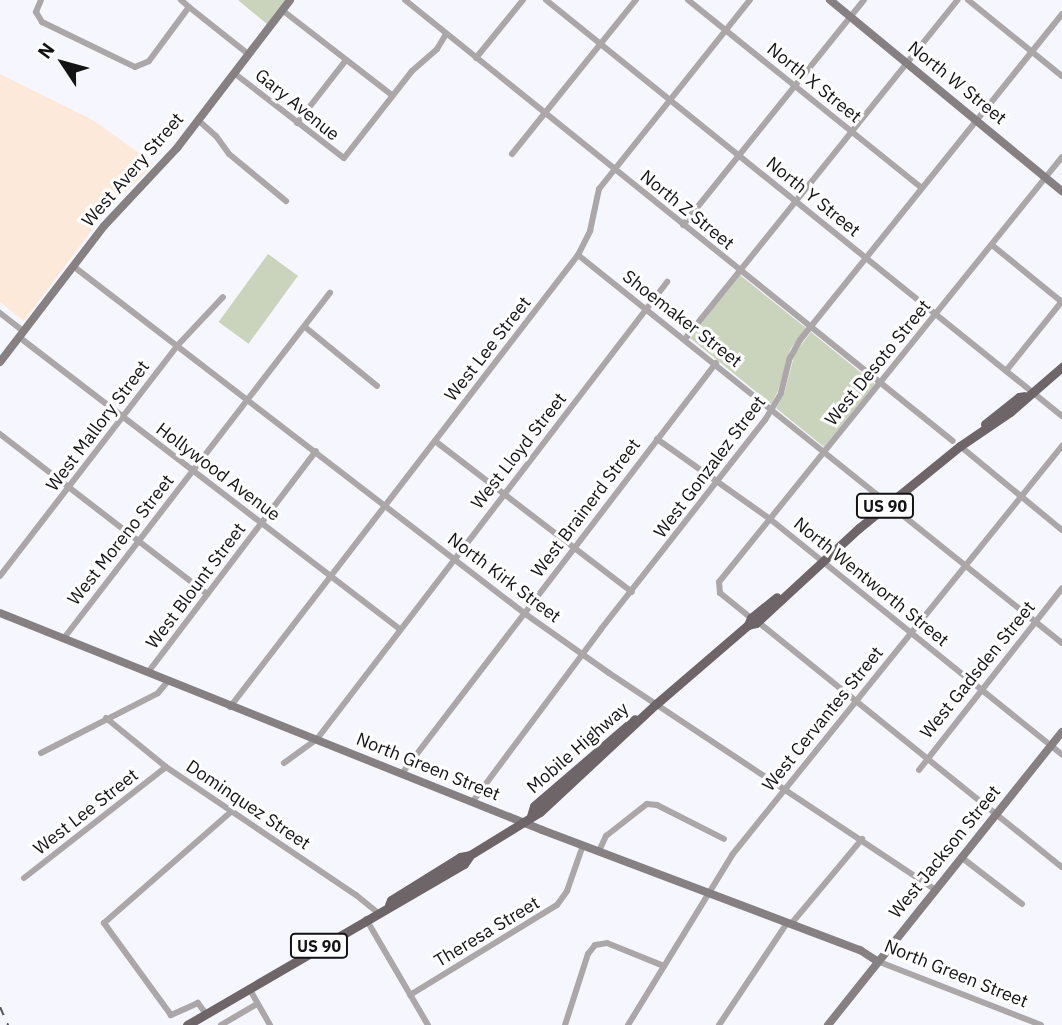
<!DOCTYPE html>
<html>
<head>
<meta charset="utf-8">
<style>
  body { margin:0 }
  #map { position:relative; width:1062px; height:1025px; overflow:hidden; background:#f6f6fe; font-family:"IBM Plex Sans",sans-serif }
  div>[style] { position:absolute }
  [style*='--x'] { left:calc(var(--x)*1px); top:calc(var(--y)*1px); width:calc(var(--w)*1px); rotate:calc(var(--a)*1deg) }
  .education>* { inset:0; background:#fce9d9 }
  .green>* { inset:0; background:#cad3bb; transform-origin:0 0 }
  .street>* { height:6px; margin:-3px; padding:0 3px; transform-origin:3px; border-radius:3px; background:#aba7a9 }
  .secondary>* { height:8px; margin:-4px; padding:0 4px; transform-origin:4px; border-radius:4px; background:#878083 }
  .primary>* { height:9px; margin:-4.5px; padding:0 4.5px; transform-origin:4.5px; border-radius:4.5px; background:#6d6568 }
  .rail>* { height:2px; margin-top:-1px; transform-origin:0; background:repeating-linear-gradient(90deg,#57575b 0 9px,transparent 0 18px) }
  span { translate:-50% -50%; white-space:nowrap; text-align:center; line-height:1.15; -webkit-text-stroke:6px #fff; paint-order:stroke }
  .shield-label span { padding:2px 5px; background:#fff; border:2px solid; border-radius:5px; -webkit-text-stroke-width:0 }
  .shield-label { font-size:16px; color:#131316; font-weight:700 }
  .street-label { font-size:18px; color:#131316 }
  .north { position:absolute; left:28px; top:28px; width:70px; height:70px; -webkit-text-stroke:5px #fff; paint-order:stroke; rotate:306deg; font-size:19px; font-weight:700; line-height:28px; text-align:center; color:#131316 }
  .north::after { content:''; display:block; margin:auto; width:24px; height:32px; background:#131316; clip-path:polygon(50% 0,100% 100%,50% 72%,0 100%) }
</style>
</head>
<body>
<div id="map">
  <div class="education">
    <i style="clip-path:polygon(0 74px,93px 120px,154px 164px,104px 214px,24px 321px,0 302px)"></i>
  </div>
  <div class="green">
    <i style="clip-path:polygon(238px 0,286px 0,267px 24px)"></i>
    <i style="left:268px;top:254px;width:37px;height:84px;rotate:36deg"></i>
    <i style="clip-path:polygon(740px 275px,806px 328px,790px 350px,778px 391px,771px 404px,690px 338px)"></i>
    <i style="clip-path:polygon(811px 332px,875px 384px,824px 447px,776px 408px,784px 394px,795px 353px)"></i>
  </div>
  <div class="street">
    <i style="--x:41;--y:0;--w:13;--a:113"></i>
    <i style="--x:36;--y:12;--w:12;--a:59"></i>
    <i style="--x:42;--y:22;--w:103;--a:25.8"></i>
    <i style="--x:135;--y:67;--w:15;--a:-23"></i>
    <i style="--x:149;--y:61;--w:67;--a:-53.5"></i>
    <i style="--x:189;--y:7;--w:11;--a:-139"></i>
    <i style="--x:405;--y:0;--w:703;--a:38.83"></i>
    <i style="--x:546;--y:0;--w:663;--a:38.88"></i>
    <i style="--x:688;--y:0;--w:300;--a:38.8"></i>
    <i style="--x:968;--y:0;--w:121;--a:39"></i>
    <i style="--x:189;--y:7;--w:75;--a:38.5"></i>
    <i style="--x:282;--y:10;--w:139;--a:37.7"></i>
    <i style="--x:476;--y:58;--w:75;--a:-51"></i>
    <i style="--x:234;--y:73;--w:139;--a:37.7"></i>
    <i style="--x:344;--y:158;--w:110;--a:-52"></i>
    <i style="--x:412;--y:71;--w:33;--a:-41"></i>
    <i style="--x:437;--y:49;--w:17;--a:-59"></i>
    <i style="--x:198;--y:120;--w:24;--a:42"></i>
    <i style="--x:216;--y:136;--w:22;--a:54"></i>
    <i style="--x:229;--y:154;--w:74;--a:39.5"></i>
    <i style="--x:297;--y:123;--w:80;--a:-52.1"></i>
    <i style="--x:512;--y:154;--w:198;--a:-51.2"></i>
    <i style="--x:683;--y:225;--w:289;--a:-51.2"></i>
    <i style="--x:992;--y:245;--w:90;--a:39.2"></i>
    <i style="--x:578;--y:255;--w:620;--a:38.72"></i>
    <i style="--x:73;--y:266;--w:569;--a:37.57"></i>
    <i style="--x:524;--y:613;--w:104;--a:35.2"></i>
    <i style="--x:609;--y:673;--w:390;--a:33.6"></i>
    <i style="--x:0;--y:313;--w:29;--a:38"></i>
    <i style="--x:305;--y:327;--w:93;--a:39.3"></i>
    <i style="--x:19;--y:337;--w:480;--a:37.5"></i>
    <i style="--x:685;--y:339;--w:435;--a:-51.2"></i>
    <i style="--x:1006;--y:371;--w:90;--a:-51.3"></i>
    <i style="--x:0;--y:434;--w:262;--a:37.7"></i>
    <i style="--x:657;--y:439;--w:138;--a:35.3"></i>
    <i style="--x:770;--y:519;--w:375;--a:38.9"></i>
    <i style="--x:435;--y:441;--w:248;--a:37.5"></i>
    <i style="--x:960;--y:446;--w:132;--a:39.5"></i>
    <i style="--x:0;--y:576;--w:290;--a:-52.4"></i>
    <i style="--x:177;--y:346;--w:67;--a:-46.8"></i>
    <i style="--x:751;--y:618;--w:40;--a:-141"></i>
    <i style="--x:720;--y:593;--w:11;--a:-95"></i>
    <i style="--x:719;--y:582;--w:546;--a:-51.09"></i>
    <i style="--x:758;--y:622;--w:390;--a:38.9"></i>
    <i style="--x:64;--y:638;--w:436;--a:-52.4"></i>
    <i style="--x:149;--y:671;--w:276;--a:-52.8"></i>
    <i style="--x:230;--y:707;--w:570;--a:-52.41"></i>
    <i style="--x:578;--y:255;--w:27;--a:-63"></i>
    <i style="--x:590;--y:231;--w:43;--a:-77.9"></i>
    <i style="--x:599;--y:189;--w:242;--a:-51.4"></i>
    <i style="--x:106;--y:718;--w:77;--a:39.2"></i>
    <i style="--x:166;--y:767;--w:229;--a:34"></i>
    <i style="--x:356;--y:895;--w:27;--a:39"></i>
    <i style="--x:41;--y:753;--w:131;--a:-27.1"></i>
    <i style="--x:158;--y:693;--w:17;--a:-50"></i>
    <i style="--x:284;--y:763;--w:41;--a:-36"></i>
    <i style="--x:317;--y:739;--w:576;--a:-52.55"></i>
    <i style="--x:919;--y:770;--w:231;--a:-51.8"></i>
    <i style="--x:403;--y:772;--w:515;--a:-52.57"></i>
    <i style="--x:473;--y:801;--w:214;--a:-53.3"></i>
    <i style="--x:601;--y:629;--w:266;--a:-51.9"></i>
    <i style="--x:765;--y:420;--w:31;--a:-59"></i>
    <i style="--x:781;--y:393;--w:36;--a:-76"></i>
    <i style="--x:790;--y:358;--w:21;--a:-61"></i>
    <i style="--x:800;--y:340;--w:418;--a:-51.2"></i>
    <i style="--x:599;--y:851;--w:17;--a:-65"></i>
    <i style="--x:606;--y:836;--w:52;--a:-38"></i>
    <i style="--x:647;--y:804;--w:10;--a:6"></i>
    <i style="--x:657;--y:805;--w:75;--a:26.9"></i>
    <i style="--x:961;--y:857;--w:77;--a:37.6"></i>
    <i style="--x:24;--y:878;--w:180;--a:-38"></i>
    <i style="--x:366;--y:919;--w:123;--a:59.7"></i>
    <i style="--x:791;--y:924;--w:111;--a:-50.1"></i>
    <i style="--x:877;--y:961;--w:176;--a:21.3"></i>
    <i style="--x:249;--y:988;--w:43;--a:60.4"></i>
    <i style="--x:410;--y:995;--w:172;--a:-31.5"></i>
    <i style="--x:557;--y:905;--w:17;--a:-54"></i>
    <i style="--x:567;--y:891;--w:49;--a:-70.8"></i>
    <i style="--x:206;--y:1014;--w:14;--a:-126"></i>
    <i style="--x:198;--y:1003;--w:30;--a:156"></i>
    <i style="--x:171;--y:1015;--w:114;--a:-126.1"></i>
    <i style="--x:104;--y:923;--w:170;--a:-41.2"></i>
    <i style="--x:221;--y:1025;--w:42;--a:-30.3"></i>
    <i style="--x:565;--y:1025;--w:75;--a:-72.1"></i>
    <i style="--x:588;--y:954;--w:11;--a:-52"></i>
    <i style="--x:595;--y:945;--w:12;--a:-9"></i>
    <i style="--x:607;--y:943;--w:61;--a:22"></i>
    <i style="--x:628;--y:1025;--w:199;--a:-58.5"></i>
    <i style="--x:732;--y:855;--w:526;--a:-51.1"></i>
    <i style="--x:719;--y:1025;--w:123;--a:-56.3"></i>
  </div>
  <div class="secondary">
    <i style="--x:830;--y:0;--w:301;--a:39.5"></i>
    <i style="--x:0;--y:362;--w:171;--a:-52.6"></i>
    <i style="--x:104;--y:226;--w:107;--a:-46.9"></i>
    <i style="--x:177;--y:148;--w:186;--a:-52.6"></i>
    <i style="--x:0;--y:613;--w:584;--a:21.82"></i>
    <i style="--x:542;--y:830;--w:340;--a:20.7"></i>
    <i style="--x:860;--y:950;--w:20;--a:33"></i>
    <i style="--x:828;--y:1025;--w:375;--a:-51.4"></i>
  </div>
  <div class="primary">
    <i style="--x:985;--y:424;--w:43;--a:-38.5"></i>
    <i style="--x:1019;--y:397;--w:5;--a:-11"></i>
    <i style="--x:748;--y:625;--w:8;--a:-67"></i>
    <i style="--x:751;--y:618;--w:33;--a:-39"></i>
    <i style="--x:531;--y:816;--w:10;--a:-73"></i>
    <i style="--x:534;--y:806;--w:133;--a:-40.7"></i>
    <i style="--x:389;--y:905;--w:5;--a:-68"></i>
    <i style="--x:391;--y:900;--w:81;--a:-31.9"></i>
    <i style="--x:460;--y:857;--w:10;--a:-11"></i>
    <i style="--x:470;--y:855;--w:82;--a:-31.6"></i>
    <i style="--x:540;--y:812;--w:158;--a:-43"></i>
    <i style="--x:656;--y:704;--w:121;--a:-40.7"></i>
    <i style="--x:748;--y:625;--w:8;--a:-14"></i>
    <i style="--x:756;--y:623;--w:140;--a:-42.7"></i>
    <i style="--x:859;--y:528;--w:130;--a:-39.1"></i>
    <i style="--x:960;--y:446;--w:60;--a:-34.2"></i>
    <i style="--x:1010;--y:412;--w:69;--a:-40.9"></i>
    <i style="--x:187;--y:1025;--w:320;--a:-30.2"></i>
    <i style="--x:464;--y:864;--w:11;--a:-56"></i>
  </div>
  <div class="rail">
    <i style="--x:0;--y:1007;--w:20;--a:66"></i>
  </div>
  <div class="shield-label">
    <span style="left:885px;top:506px">US 90</span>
    <span style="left:319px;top:946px">US 90</span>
  </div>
  <div class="street-label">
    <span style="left:814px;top:83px;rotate:39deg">North X Street</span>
    <span style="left:957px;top:83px;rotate:39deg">North W Street</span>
    <span style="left:297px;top:105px;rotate:39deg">Gary Avenue</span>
    <span style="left:133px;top:170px;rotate:-49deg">West Avery Street</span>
    <span style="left:813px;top:197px;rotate:39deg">North Y Street</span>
    <span style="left:687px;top:210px;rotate:39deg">North Z Street</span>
    <span style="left:682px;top:319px;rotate:38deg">Shoemaker Street</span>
    <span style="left:488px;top:349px;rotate:-52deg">West Lee Street</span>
    <span style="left:878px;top:363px;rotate:-51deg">West Desoto Street</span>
    <span style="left:98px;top:426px;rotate:-53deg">West Mallory Street</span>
    <span style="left:519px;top:451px;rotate:-52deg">West Lloyd Street</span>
    <span style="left:710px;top:467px;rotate:-53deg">West Gonzalez Street</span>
    <span style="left:218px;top:472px;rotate:37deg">Hollywood Avenue</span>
    <span style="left:586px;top:508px;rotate:-53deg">West Brainerd Street</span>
    <span style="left:121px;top:540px;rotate:-52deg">West Moreno Street</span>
    <span style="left:504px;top:578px;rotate:37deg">North Kirk Street</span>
    <span style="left:871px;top:582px;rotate:39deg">North Wentworth Street</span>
    <span style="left:196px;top:586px;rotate:-53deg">West Blount Street</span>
    <span style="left:978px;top:670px;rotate:-51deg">West Gadsden Street</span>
    <span style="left:823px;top:719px;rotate:-51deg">West Cervantes Street</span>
    <span style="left:578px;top:748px;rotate:-41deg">Mobile Highway</span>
    <span style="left:428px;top:767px;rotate:22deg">North Green Street</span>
    <span style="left:248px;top:805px;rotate:34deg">Dominquez Street</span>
    <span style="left:86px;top:812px;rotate:-38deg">West Lee Street</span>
    <span style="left:945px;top:852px;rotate:-51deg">West Jackson Street</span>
    <span style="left:487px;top:932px;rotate:-31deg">Theresa Street</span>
    <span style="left:956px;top:974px;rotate:22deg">North Green Street</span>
  </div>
  <div class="north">N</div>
</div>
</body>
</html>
